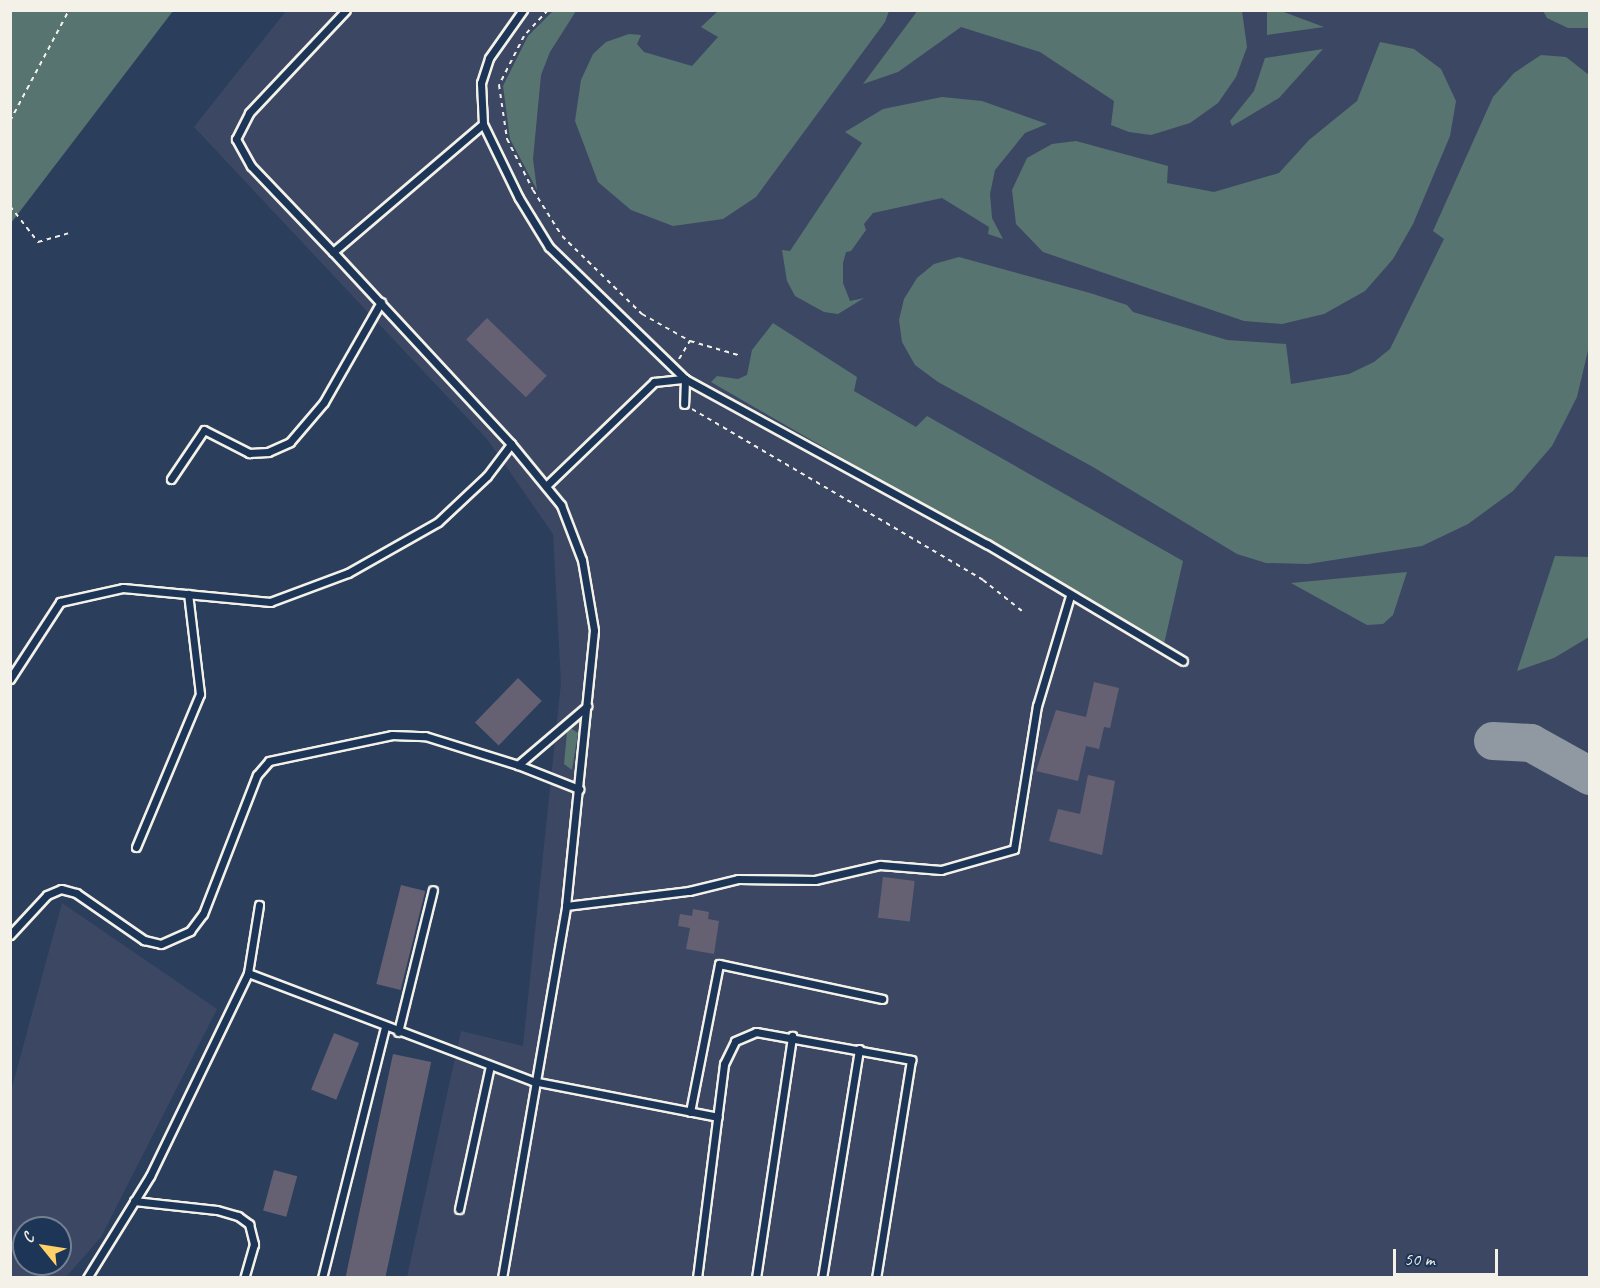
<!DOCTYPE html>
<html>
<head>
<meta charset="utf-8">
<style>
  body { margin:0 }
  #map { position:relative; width:1600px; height:1288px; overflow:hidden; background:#2b3e5c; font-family:Caveat,sans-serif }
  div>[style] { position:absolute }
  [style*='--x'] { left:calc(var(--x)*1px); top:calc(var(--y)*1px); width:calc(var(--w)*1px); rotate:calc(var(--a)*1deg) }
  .built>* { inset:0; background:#3c4863 }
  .green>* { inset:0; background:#587471 }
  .taxiway>* { height:38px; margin:-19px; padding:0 19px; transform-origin:19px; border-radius:19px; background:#9098a2 }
  .building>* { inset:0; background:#656172; transform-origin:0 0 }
  .path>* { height:2px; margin-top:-1px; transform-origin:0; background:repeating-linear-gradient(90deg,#f4f1e8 0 4.5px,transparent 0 9px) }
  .roads { filter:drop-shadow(2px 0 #f4f1e8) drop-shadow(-2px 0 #f4f1e8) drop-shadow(0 2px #f4f1e8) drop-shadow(0 -2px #f4f1e8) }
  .lane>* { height:7px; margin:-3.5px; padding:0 3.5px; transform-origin:3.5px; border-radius:3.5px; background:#1d3557 }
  span { translate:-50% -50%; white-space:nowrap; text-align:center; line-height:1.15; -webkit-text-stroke:6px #1d3557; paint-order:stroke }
  .frame { position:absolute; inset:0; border:12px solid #f4f1e8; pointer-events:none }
  .north { position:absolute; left:12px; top:1216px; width:60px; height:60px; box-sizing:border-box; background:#1d3557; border:2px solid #738091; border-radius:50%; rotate:300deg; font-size:16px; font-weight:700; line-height:24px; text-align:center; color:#f4f1e8 }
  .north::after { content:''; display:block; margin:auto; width:21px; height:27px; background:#ffd166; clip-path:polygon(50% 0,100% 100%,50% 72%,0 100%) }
  .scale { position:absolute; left:1393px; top:1249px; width:105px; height:27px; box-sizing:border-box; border:3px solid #f4f1e8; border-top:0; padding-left:8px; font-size:18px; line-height:21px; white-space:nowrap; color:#f4f1e8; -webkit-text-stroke:4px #1d3557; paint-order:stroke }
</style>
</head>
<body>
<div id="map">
  <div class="built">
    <i style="clip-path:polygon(286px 11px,1589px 11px,1589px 1277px,407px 1277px,461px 1031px,523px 1046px,561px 683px,553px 534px,487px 439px,194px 127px)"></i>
    <i style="clip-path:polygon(evenodd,62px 903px,217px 1009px,101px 1237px,66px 1277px,11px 1277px,11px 1091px,62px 903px,24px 1228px,60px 1228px,60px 1264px,24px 1264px,24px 1228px)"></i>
  </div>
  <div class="green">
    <i style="clip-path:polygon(11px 10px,173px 11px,11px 223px,10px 11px)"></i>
    <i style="clip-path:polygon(918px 10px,1242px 11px,1247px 47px,1236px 77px,1218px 103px,1190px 123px,1151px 135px,1129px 132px,1111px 125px,1114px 101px,1040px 52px,961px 27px,898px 72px,863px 84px)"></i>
    <i style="clip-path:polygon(553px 11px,576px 11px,550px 52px,541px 75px,533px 159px,537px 190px,510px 139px,503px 86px,528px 36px)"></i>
    <i style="clip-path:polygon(718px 11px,889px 11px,885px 22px,756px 197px,723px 219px,673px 226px,631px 210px,598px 182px,575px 121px,581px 80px,593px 54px,606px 42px,629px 34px,641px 35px,637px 44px,644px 52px,692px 66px,718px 37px,701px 27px)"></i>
    <i style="clip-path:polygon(1267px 11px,1281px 11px,1324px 27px,1267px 35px)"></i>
    <i style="clip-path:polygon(1543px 11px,1589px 11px,1589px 28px,1568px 28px,1547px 18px)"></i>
    <i style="clip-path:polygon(1380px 42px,1414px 49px,1441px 69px,1456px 101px,1450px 136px,1413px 224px,1393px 259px,1365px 291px,1324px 314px,1282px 324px,1244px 321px,1043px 252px,1016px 224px,1012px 190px,1027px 158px,1052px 144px,1076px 141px,1168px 166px,1167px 183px,1214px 192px,1279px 173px,1309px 140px,1357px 101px)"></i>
    <i style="clip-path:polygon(1323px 49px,1279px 98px,1232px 126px,1230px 121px,1254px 91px,1265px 58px)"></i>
    <i style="clip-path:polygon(1541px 55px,1566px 57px,1589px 75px,1590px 342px,1577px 397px,1552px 446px,1513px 491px,1468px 524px,1422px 546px,1308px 564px,1266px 563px,1237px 554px,1093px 467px,938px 382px,915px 365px,902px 342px,899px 320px,904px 299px,917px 278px,934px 264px,959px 257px,1090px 293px,1127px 305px,1133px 312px,1227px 340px,1286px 344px,1291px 384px,1349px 374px,1374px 362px,1390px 349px,1444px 239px,1433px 231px,1493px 97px,1514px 73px)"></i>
    <i style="clip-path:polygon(942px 97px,982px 101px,1047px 124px,1025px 133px,995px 170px,990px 194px,992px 218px,1003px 239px,988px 234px,989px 227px,942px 198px,873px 213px,864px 224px,866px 230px,851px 251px,846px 252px,843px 263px,843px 283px,850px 301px,864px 298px,838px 314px,824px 312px,795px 296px,787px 281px,782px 250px,790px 251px,862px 143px,845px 132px,883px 109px)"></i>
    <i style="clip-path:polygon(773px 323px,857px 377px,854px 391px,916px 427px,927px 416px,1183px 561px,1164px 644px,711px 382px,717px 376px,738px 379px,747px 375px,752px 350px)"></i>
    <i style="clip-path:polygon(1555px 556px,1589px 557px,1589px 637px,1554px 658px,1517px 671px)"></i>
    <i style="clip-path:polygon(1407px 572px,1393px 615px,1383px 624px,1367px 625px,1291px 583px)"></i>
    <i style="clip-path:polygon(572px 729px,578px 733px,572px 770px,564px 764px,567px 732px)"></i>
  </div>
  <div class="taxiway">
    <i style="--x:1493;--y:741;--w:38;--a:3"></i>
    <i style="--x:1531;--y:743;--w:68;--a:29.2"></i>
  </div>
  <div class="building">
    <i style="left:487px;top:318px;width:83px;height:30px;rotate:44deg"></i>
    <i style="left:518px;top:678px;width:33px;height:62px;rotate:44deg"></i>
    <i style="clip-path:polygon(1094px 682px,1119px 688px,1110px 728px,1104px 727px,1099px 749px,1086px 746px,1078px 781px,1036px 771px,1056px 710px,1086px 717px)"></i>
    <i style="clip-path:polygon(1088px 775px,1115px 781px,1102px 855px,1049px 841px,1058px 809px,1080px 814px)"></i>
    <i style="left:883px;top:877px;width:32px;height:41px;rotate:7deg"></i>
    <i style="left:401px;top:885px;width:25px;height:102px;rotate:14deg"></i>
    <i style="clip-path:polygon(693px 909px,709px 912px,708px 919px,719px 921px,714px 954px,686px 949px,690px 928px,678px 926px,680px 914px,692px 916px)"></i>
    <i style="left:334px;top:1033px;width:27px;height:61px;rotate:22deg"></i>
    <i style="left:393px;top:1054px;width:39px;height:230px;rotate:12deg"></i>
    <i style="left:274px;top:1170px;width:24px;height:42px;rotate:15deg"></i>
  </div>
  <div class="path">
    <i style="--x:548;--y:10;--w:35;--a:133"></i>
    <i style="--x:524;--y:36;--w:55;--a:117"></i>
    <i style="--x:499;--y:85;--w:55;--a:81.6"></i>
    <i style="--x:507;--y:139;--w:57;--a:63"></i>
    <i style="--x:533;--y:190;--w:54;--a:57.8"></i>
    <i style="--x:562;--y:236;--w:112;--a:44.3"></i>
    <i style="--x:642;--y:314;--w:55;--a:29.4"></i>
    <i style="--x:690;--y:341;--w:50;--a:16.3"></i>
    <i style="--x:10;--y:121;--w:126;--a:-62"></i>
    <i style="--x:10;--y:206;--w:46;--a:52.1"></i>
    <i style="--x:38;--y:242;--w:33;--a:-16"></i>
    <i style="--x:679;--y:359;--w:21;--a:-59"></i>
    <i style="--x:692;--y:409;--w:338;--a:30.4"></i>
    <i style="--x:983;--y:580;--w:50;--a:38.5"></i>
  </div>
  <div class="roads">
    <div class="lane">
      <i style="--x:483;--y:124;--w:41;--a:-92.8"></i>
      <i style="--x:481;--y:83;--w:26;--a:-72"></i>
      <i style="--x:489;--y:58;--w:59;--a:-54.7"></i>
      <i style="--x:333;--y:252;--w:119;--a:-133.6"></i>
      <i style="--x:251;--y:166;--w:31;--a:-119"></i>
      <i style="--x:236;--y:139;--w:29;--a:-63"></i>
      <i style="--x:249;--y:113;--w:141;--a:-46.7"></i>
      <i style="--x:171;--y:479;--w:59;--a:-56"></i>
      <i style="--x:204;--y:430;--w:51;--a:27.1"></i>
      <i style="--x:249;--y:453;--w:19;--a:-3"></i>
      <i style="--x:268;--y:452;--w:24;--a:-24"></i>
      <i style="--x:290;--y:442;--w:52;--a:-49.6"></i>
      <i style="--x:324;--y:402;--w:115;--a:-60.3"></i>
      <i style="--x:546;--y:486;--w:150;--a:-43.9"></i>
      <i style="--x:654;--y:382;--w:31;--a:-6"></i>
      <i style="--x:685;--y:379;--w:25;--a:92"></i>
      <i style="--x:10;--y:679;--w:92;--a:-57"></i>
      <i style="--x:60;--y:602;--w:65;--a:-12.5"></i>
      <i style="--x:123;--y:588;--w:148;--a:5.4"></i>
      <i style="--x:270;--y:602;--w:83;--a:-20.4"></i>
      <i style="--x:348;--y:573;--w:103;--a:-29.5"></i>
      <i style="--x:438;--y:522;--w:67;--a:-43.2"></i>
      <i style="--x:487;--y:476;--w:40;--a:-53"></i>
      <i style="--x:511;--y:444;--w:262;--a:-132.8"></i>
      <i style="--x:333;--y:252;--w:197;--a:-40.5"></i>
      <i style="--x:483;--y:124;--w:82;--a:64.1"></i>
      <i style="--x:519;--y:198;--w:57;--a:58.5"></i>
      <i style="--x:549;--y:247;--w:190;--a:44.1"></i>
      <i style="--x:685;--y:379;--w:344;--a:28.7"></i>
      <i style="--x:987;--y:544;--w:228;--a:30.8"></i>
      <i style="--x:518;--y:765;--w:91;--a:-40.5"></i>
      <i style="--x:136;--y:847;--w:166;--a:-67.3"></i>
      <i style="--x:200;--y:694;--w:101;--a:-96.8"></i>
      <i style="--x:566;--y:906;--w:124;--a:-7"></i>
      <i style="--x:689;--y:891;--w:50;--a:-13.8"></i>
      <i style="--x:738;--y:879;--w:77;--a:0.7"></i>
      <i style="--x:815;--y:880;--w:67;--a:-13"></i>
      <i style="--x:880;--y:865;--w:61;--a:4.7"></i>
      <i style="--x:941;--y:870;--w:76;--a:-16"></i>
      <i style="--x:1014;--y:849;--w:145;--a:-80.9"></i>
      <i style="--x:1037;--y:706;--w:115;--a:-73.3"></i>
      <i style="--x:10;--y:935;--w:54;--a:-47.2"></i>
      <i style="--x:47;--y:895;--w:15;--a:-23"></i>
      <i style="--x:61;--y:889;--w:16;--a:15"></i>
      <i style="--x:76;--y:893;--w:83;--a:34.7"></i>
      <i style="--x:144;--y:940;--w:17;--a:13"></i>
      <i style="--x:161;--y:944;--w:32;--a:-24"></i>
      <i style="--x:190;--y:931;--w:21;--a:-53"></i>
      <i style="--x:203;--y:914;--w:149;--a:-68.8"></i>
      <i style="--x:257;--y:775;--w:18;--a:-49"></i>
      <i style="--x:269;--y:761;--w:126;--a:-11.9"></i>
      <i style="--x:392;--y:735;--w:33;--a:2"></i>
      <i style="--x:425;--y:736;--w:97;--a:17.3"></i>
      <i style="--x:518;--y:765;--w:66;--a:21.5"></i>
      <i style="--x:248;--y:973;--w:305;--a:20.8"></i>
      <i style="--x:533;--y:1081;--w:188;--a:11"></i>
      <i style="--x:398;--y:1032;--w:146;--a:-76.2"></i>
      <i style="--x:690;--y:1112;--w:151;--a:-78.9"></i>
      <i style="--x:719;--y:964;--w:167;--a:12.1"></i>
      <i style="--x:134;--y:1201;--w:83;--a:6.2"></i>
      <i style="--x:217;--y:1210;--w:22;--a:16"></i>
      <i style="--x:238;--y:1216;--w:14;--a:36"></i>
      <i style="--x:249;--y:1224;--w:21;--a:76"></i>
      <i style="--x:254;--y:1244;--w:35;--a:106"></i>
      <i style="--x:459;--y:1209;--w:146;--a:-77.8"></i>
      <i style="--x:87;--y:1278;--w:120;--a:-58.3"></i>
      <i style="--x:150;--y:1176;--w:225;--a:-64.2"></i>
      <i style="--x:248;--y:973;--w:69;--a:-80.8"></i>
      <i style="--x:322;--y:1278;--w:259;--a:-75.9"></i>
      <i style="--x:502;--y:1278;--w:377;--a:-80.2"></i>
      <i style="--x:566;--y:906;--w:277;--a:-84.2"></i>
      <i style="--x:594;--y:630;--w:71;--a:-99.7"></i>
      <i style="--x:582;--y:560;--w:59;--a:-110.9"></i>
      <i style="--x:561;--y:505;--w:79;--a:-129.3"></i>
      <i style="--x:697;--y:1278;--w:216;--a:-82.8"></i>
      <i style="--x:724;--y:1064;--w:25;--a:-64"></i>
      <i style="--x:735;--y:1041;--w:23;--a:-23"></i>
      <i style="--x:756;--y:1032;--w:158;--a:10.2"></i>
      <i style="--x:911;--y:1060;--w:221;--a:99.1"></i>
      <i style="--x:756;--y:1278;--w:245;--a:-81.5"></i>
      <i style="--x:822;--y:1278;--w:232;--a:-80.8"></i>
    </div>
  </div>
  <div class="frame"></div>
  <div class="north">С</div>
  <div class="scale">50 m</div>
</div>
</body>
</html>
